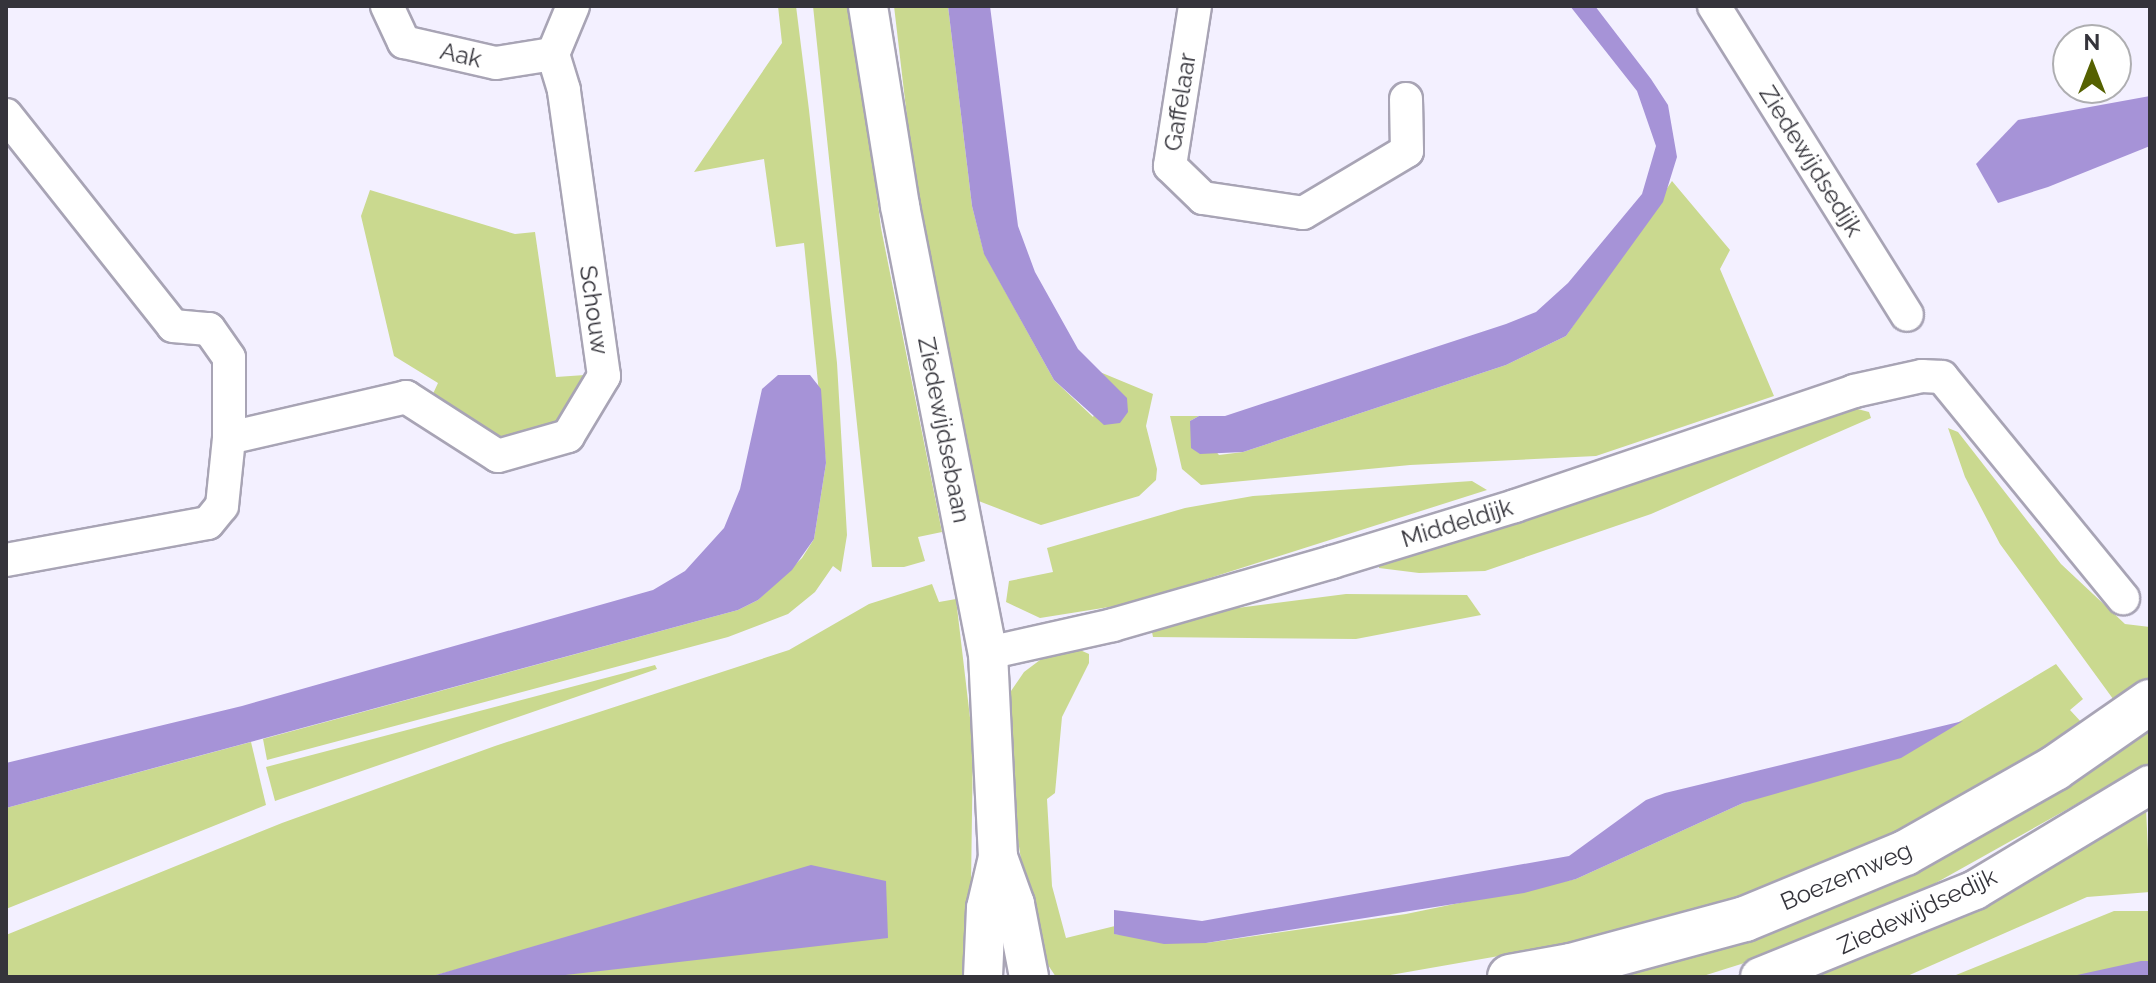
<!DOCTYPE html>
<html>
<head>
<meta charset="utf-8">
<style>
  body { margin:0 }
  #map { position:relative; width:2156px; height:983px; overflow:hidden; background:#f3f0ff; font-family:Raleway,sans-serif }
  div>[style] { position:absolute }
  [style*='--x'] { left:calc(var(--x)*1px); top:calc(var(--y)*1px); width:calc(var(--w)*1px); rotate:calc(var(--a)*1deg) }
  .green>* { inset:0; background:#cad98f }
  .water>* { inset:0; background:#a693d7 }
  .roads { filter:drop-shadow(2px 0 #a8a4b5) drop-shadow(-2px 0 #a8a4b5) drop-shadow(0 2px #a8a4b5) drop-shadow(0 -2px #a8a4b5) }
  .minor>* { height:32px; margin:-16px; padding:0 16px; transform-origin:16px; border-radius:16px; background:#fff }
  .tertiary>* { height:38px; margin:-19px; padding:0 19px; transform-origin:19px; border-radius:19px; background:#fff }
  .secondary>* { height:44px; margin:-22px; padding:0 22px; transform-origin:22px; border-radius:22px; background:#fff }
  span { translate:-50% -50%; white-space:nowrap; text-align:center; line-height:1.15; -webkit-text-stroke:6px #fff; paint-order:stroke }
  .street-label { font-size:24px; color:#35343b }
  .frame { position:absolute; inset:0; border:8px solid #35343b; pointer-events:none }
  .north { position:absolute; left:2052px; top:24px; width:80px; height:80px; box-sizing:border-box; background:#fff; border:2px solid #aeaeb1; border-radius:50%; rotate:0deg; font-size:22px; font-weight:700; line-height:32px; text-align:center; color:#35343b }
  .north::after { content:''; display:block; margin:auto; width:28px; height:36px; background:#556101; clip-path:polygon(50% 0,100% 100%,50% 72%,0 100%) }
</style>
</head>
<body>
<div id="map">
  <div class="green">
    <i style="clip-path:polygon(778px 6px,796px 6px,809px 110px,837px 363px,847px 535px,841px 572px,833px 566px,815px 592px,788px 614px,728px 637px,267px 760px,263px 739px,738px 610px,758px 600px,802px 558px,814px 539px,826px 463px,804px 243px,776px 247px,764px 159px,694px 172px,782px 43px)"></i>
    <i style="clip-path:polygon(813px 6px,853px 6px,881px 228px,942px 532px,918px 537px,925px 561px,904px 567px,872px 567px)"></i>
    <i style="clip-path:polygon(894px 6px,948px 6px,972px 206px,984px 253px,1054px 380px,1093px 417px,1110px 385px,1095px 370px,1153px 394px,1146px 426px,1157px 469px,1156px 480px,1139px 496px,1041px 525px,976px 500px,916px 194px)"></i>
    <i style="clip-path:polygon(1672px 181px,1730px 250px,1720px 269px,1774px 396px,1596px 456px,1410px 465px,1201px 485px,1182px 469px,1170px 416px,1199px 416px,1190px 421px,1219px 455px,1243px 452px,1506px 365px,1566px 336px)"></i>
    <i style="clip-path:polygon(370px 190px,515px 234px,535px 232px,556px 377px,585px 375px,556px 424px,497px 439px,431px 398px,438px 383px,394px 356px,361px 216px)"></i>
    <i style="clip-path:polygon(1850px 407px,1869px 412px,1871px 418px,1651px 514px,1485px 571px,1419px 573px,1379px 568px,1379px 562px)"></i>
    <i style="clip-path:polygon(1948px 428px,1958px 432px,2061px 564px,2125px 624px,2150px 627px,2150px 677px,2116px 703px,2000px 544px,1965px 477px)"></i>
    <i style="clip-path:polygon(1472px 481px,1487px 490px,1128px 604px,1040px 618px,1006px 602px,1009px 581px,1053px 572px,1047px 548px,1185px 508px,1253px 496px)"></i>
    <i style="clip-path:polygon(932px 584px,939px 602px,956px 599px,973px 743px,970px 956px,962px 977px,548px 977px,562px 973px,539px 947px,429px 977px,6px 977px,6px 935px,282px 823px,495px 746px,789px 650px,869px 604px)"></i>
    <i style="clip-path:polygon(1346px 594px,1467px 595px,1481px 615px,1356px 639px,1153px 637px,1152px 632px,1222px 610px)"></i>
    <i style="clip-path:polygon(1080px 650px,1089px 654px,1089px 663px,1062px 717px,1055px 793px,1047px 799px,1052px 886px,1066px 938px,1115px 926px,1114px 934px,1206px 943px,1406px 914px,1576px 879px,1743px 803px,1937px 735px,2056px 664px,2083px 699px,2070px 710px,2083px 724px,1988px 784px,1859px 851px,1730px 901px,1591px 940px,1379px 977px,1056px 977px,1034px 944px,1018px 840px,1009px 708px,1011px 691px,1024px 672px,1044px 657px)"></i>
    <i style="clip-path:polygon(655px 665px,657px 669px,275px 801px,266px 767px)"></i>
    <i style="clip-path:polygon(2150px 725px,2150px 763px,1916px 894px,1792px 948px,1700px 977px,1612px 977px,1763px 934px,1905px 874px,2016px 815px)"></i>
    <i style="clip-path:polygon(251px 742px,266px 805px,6px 909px,6px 808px)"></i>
    <i style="clip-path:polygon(2146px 808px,2150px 892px,2087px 897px,1905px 977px,1811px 977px,1927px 929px)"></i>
    <i style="clip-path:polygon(2114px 911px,2150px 911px,2150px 977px,1951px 977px)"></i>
  </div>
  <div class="water">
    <i style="clip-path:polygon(948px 6px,990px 6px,1018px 226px,1035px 272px,1078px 349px,1127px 398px,1128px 412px,1120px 423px,1104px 425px,1054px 380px,984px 254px,972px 206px)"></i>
    <i style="clip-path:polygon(1570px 6px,1595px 6px,1651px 79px,1668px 105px,1677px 157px,1663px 202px,1566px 336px,1506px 365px,1243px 452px,1200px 454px,1191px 448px,1190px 421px,1199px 416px,1225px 416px,1506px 324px,1536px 312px,1568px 283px,1642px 194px,1656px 146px,1637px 91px)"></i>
    <i style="clip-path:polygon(2150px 96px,2150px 146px,2048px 187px,1998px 203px,1976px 164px,2018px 120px)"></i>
    <i style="clip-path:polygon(778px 375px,810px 375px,821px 389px,826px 463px,814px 539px,792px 570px,758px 600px,738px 610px,6px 808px,6px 763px,242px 706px,653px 590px,685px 571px,724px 528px,740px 489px,762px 389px)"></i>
    <i style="clip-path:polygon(1963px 721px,1901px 758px,1743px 803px,1576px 879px,1524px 893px,1206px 943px,1164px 944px,1114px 934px,1114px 910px,1202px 921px,1569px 856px,1646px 800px,1665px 793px)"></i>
    <i style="clip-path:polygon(811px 865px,886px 881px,888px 938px,548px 977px,429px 977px)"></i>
    <i style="clip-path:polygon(2141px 961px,2150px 961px,2150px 977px,2068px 977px)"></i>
  </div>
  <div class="roads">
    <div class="minor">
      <i style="--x:387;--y:6;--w:40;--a:65"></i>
      <i style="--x:404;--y:42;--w:94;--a:12.9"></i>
      <i style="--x:496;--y:63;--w:58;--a:-9"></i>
      <i style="--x:553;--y:54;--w:52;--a:-67.4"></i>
      <i style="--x:1195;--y:6;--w:162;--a:98.9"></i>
      <i style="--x:1170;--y:166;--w:46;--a:44.1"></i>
      <i style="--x:1203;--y:198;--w:101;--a:8.5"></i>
      <i style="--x:1303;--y:213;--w:121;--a:-30.8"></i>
      <i style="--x:1407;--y:151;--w:52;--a:-91.1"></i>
      <i style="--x:1714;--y:6;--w:364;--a:58"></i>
      <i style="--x:6;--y:115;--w:269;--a:51.6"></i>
      <i style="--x:173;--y:326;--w:36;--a:5"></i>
      <i style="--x:209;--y:329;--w:35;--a:55"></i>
      <i style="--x:229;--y:358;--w:80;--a:90"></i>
      <i style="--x:6;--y:560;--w:205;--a:-10.4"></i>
      <i style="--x:208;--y:523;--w:22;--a:-51"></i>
      <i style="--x:222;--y:506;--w:68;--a:-84.1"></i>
      <i style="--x:229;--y:438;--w:182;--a:-13"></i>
      <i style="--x:406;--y:397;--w:109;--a:32.7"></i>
      <i style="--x:498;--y:456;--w:73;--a:-15.9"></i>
      <i style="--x:568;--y:436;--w:70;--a:-59"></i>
      <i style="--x:604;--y:376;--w:289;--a:-98"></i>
      <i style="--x:564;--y:90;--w:38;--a:-107"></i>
      <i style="--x:988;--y:653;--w:128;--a:-12.6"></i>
      <i style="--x:1113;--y:625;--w:228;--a:-16"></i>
      <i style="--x:1332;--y:562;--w:191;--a:-17"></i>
      <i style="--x:1515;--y:506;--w:358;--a:-18.7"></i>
      <i style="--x:1854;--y:391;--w:70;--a:-12.4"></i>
      <i style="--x:1922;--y:376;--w:20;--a:3"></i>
      <i style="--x:1942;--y:377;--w:286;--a:50.7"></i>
    </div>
    <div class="tertiary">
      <i style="--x:868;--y:6;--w:203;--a:80.9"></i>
      <i style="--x:900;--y:206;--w:456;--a:78.9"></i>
      <i style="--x:988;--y:653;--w:204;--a:87.2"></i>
      <i style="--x:998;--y:857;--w:52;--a:103.2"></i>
      <i style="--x:986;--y:908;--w:69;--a:92.5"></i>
      <i style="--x:998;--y:857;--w:50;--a:70.1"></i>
      <i style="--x:1015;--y:904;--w:74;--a:79.1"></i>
      <i style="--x:1760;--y:977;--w:232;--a:-22"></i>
      <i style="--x:1975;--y:890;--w:204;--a:-31"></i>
    </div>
    <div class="secondary">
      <i style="--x:1510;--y:977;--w:62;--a:-10.2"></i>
      <i style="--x:1571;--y:966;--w:180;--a:-15.1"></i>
      <i style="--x:1745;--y:919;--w:173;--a:-22.4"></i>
      <i style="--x:1905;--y:853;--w:172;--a:-29.5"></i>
      <i style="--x:2055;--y:768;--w:116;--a:-34.8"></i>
    </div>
  </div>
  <div class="street-label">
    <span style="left:461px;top:55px;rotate:13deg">Aak</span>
    <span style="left:1180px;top:102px;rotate:-81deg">Gaffelaar</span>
    <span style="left:1811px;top:161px;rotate:58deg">Ziedewijdsedijk</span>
    <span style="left:594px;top:310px;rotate:82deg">Schouw</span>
    <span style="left:944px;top:430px;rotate:79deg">Ziedewijdsebaan</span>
    <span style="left:1457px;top:523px;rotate:-17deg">Middeldijk</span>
    <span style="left:1846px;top:876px;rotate:-23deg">Boezemweg</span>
    <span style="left:1917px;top:911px;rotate:-25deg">Ziedewijdsedijk</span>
  </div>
  <div class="frame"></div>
  <div class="north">N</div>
</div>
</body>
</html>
